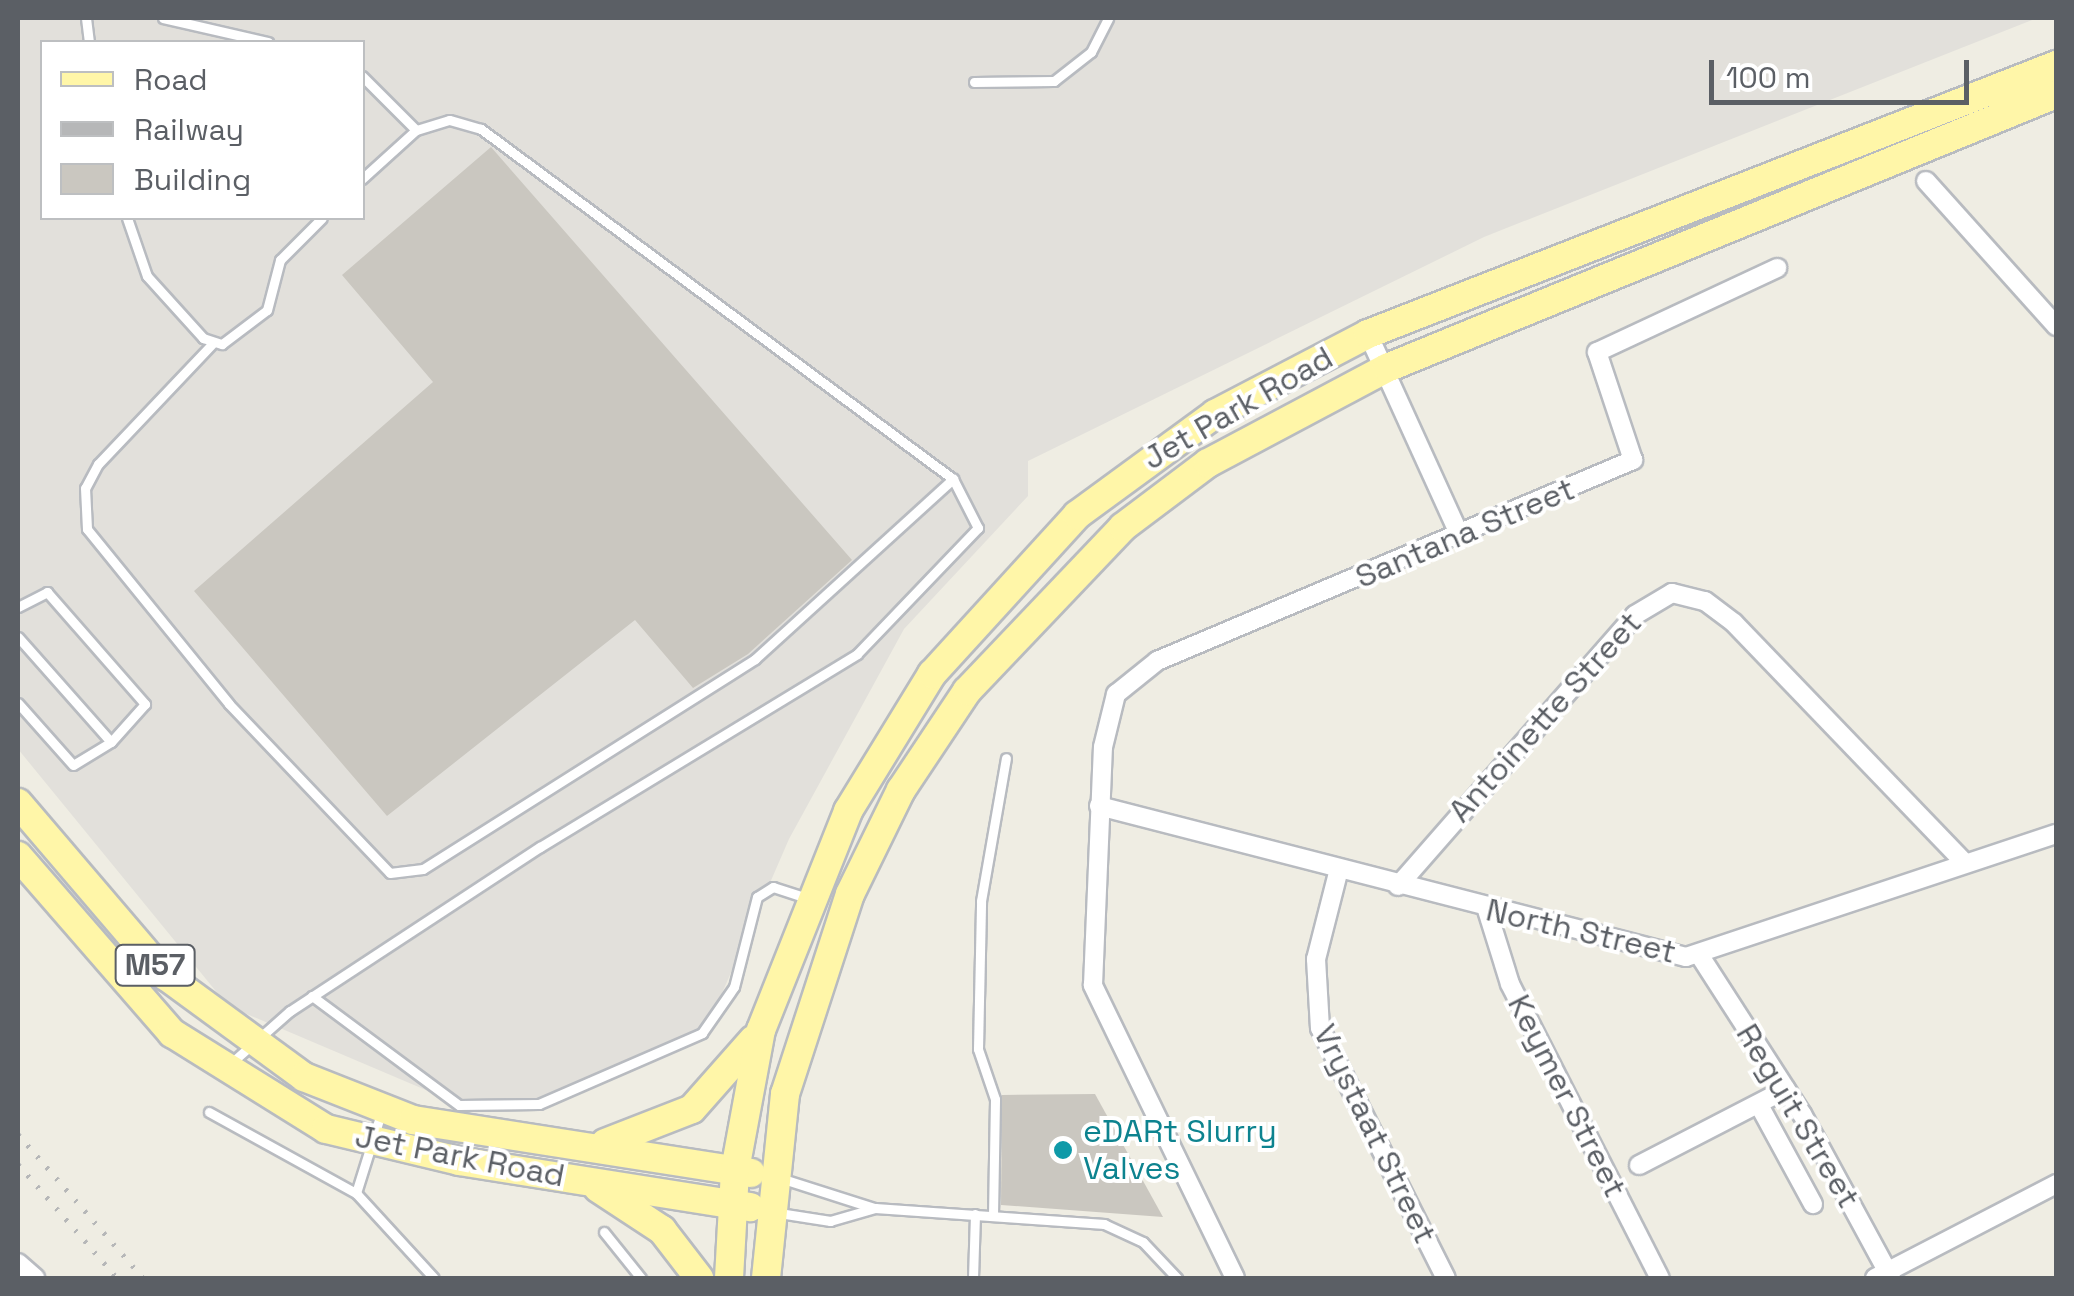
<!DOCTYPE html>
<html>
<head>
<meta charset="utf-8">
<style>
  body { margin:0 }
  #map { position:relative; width:2074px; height:1296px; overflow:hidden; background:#efede3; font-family:"Space Grotesk",sans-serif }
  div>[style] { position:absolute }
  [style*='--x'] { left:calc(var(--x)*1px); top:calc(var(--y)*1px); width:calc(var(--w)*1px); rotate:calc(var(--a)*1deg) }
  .industrial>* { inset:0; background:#e2e0db }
  .building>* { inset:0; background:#cac7c0 }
  .roads { filter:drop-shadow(2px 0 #b8bbc0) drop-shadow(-2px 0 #b8bbc0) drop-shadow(0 2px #b8bbc0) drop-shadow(0 -2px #b8bbc0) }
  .lane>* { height:9px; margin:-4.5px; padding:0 4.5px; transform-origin:4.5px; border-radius:4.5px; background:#fff }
  .street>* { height:18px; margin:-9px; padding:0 9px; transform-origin:9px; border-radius:9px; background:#fff }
  .primary>* { height:28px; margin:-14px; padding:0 14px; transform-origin:14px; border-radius:14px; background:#fff6a8 }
  .rail>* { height:5px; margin-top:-2.5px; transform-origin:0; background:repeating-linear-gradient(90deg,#b6b7b8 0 2.5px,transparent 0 14.5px) }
  .dots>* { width:28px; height:28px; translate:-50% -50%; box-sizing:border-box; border:5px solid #fff; border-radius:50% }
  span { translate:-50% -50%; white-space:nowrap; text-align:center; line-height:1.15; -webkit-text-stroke:8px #fff; paint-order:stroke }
  .shield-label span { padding:2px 8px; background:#fff; border:2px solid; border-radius:8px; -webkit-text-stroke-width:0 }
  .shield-label { font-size:30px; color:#5b5f65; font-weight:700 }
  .street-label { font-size:32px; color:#5b5f65 }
  .culture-label { font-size:32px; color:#0d838f }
  .left { translate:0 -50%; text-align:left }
  .frame { position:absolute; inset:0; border:20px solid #5b5f65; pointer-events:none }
  .legend { position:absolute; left:40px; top:40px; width:325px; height:180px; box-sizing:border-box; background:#fff; border:2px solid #bdbfc1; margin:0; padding:12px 18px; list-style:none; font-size:30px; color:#5b5f65 }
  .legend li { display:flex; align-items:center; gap:20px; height:50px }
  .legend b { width:50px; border:2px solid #bdbfc1 }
  .scale { position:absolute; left:1709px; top:60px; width:260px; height:45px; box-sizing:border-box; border:5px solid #5b5f65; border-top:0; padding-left:12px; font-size:30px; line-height:35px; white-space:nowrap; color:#5b5f65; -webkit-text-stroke:8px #fff; paint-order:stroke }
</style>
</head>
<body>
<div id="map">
  <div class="industrial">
    <i style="clip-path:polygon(evenodd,18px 18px,2037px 18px,1484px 237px,1028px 461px,1028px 496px,904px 629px,789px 839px,706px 1030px,551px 1100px,454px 1102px,228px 1006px,18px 749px,18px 18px,42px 42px,362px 42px,362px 218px,42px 218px,42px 42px)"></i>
  </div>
  <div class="building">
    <i style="clip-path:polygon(491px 147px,852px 560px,748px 654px,693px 688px,635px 620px,387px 816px,194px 591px,433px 382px,342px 275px)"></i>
    <i style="clip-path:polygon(1095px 1094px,1163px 1217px,1001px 1205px,1002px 1095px)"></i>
  </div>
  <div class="roads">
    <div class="lane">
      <i style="--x:86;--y:18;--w:24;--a:83"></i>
      <i style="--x:163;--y:18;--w:108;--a:12.9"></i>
      <i style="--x:362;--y:76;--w:76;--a:45"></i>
      <i style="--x:416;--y:130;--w:73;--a:137.8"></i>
      <i style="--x:974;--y:82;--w:80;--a:-0.7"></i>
      <i style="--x:1054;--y:81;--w:47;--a:-38.1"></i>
      <i style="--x:1091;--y:52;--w:38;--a:-63"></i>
      <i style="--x:127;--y:218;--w:61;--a:71"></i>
      <i style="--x:147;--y:276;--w:84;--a:47.9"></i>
      <i style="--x:203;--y:338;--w:20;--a:18"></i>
      <i style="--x:222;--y:344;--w:56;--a:-37.1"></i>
      <i style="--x:267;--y:310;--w:52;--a:-75.4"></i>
      <i style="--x:280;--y:260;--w:59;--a:-45"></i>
      <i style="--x:213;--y:343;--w:167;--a:133.5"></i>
      <i style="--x:98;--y:464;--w:27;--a:118"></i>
      <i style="--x:85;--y:488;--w:41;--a:87.2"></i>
      <i style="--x:87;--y:529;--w:225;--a:50.9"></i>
      <i style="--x:229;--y:704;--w:233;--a:46.4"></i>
      <i style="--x:390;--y:873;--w:33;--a:-7"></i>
      <i style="--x:423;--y:869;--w:393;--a:-32.3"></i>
      <i style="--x:755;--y:659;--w:268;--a:-42.3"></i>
      <i style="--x:18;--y:607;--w:33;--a:-27"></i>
      <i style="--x:47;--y:592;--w:149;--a:48.8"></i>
      <i style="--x:145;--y:704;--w:51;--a:131.8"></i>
      <i style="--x:18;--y:637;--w:140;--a:48.5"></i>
      <i style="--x:111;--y:742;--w:44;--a:148.8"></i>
      <i style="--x:73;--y:765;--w:83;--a:-131.6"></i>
      <i style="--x:312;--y:996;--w:183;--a:36.6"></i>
      <i style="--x:459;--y:1105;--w:80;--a:-0.7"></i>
      <i style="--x:539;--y:1104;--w:178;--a:-23.5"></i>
      <i style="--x:702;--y:1033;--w:56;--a:-55.2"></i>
      <i style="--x:734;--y:987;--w:93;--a:-75.7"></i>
      <i style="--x:757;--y:897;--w:19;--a:-32"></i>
      <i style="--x:773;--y:887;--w:36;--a:18"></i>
      <i style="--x:230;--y:1064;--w:80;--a:-41.5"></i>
      <i style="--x:290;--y:1011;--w:299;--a:-33.3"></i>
      <i style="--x:540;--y:847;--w:371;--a:-31.3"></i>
      <i style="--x:857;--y:654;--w:175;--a:-46.2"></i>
      <i style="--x:978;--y:528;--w:55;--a:-117"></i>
      <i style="--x:953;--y:479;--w:588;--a:-143.44"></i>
      <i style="--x:481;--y:129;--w:33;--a:-164"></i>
      <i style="--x:449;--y:120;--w:34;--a:163"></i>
      <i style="--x:209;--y:1112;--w:168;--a:28.9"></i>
      <i style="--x:356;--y:1193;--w:115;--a:47.5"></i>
      <i style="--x:780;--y:1178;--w:99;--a:17.7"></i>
      <i style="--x:356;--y:1193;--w:87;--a:-72.6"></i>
      <i style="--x:779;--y:1213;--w:52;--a:8.9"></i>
      <i style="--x:830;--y:1221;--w:47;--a:-16.1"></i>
      <i style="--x:875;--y:1208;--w:230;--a:4"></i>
      <i style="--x:1104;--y:1224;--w:43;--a:24.8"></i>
      <i style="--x:1143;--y:1242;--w:50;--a:46.6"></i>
      <i style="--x:993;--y:1215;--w:116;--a:-89"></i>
      <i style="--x:995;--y:1099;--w:53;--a:-108.8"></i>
      <i style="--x:978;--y:1049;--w:148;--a:-88.8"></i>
      <i style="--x:981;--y:901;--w:145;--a:-80.1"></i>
      <i style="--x:604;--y:1232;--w:59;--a:51.2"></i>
      <i style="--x:973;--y:1278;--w:64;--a:-88.2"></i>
    </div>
    <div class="street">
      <i style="--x:1926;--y:181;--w:195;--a:48.1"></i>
      <i style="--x:1368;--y:334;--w:222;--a:65.5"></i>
      <i style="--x:1099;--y:806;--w:606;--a:14.43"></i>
      <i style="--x:1686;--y:957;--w:390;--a:-18.4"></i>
      <i style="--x:1339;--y:869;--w:93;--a:104.3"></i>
      <i style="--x:1316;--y:959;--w:69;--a:86.7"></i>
      <i style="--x:1320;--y:1028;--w:280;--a:63.3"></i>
      <i style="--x:1398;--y:886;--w:360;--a:-48.8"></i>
      <i style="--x:1635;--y:615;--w:43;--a:-30.7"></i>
      <i style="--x:1672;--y:593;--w:34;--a:14"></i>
      <i style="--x:1705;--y:601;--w:36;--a:37"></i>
      <i style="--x:1734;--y:623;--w:333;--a:46.1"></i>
      <i style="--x:1487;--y:910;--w:77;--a:72.7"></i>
      <i style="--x:1510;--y:984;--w:330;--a:63"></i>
      <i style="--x:1700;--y:956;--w:188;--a:57.2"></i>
      <i style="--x:1802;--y:1114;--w:187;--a:61.5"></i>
      <i style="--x:1759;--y:1105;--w:113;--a:61.4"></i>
      <i style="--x:1639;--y:1165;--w:165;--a:-27.3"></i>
      <i style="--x:18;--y:1263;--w:23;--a:41"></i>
      <i style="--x:1235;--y:1278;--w:326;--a:-115.9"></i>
      <i style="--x:1093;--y:985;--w:238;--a:-87.6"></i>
      <i style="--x:1103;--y:747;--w:55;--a:-76.2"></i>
      <i style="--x:1116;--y:694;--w:53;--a:-38.8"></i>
      <i style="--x:1157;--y:661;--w:517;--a:-22.89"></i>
      <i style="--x:1633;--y:460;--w:114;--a:-108.4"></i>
      <i style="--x:1597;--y:352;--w:199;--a:-25"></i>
      <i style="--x:1875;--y:1278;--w:204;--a:-27.4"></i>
    </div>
    <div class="primary">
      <i style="--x:18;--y:803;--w:228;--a:49.5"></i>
      <i style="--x:166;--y:976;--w:171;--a:36.2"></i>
      <i style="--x:304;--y:1077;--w:117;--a:21.5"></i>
      <i style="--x:413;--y:1120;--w:342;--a:8.9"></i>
      <i style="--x:18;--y:856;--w:235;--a:49"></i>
      <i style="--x:172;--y:1033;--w:181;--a:31.9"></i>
      <i style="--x:326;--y:1129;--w:137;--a:13.5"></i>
      <i style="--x:459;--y:1161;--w:295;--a:9"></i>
      <i style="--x:605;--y:1143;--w:93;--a:-21.3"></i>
      <i style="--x:692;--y:1109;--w:92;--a:-48.5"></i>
      <i style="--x:598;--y:1188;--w:77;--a:33.3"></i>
      <i style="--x:662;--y:1230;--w:61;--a:52.4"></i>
      <i style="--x:729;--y:1278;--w:108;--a:-86.8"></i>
      <i style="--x:735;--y:1170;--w:142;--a:-79.5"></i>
      <i style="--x:761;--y:1030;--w:236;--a:-68.3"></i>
      <i style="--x:848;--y:811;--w:161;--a:-58.5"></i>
      <i style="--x:932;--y:674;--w:215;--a:-47.6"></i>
      <i style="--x:1077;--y:515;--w:171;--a:-36.2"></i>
      <i style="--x:1215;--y:414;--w:173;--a:-27.6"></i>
      <i style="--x:1368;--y:334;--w:739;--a:-21.35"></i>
      <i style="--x:766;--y:1278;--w:185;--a:-84.1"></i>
      <i style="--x:785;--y:1094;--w:210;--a:-72"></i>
      <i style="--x:850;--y:894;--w:116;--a:-63.9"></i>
      <i style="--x:901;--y:790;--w:119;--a:-56.3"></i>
      <i style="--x:967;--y:691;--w:226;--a:-46.4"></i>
      <i style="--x:1123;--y:527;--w:106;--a:-37"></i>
      <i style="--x:1208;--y:463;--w:203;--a:-28"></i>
      <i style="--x:1387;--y:368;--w:723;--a:-22.27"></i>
    </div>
  </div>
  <div class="rail">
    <i style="--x:18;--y:1134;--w:191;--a:49"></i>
    <i style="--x:18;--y:1164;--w:151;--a:49"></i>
  </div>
  <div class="dots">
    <i style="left:1063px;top:1150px;background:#0f9aa8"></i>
  </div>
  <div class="shield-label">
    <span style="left:155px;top:965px">M57</span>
  </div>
  <div class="street-label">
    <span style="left:1238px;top:408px;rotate:-30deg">Jet Park Road</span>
    <span style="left:1465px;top:533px;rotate:-23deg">Santana Street</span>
    <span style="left:1545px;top:717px;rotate:-48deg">Antoinette Street</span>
    <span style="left:1581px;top:931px;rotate:13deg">North Street</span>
    <span style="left:1567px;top:1096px;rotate:63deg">Keymer Street</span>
    <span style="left:1798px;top:1116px;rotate:59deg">Reguit Street</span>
    <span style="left:1375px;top:1134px;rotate:64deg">Vrystaat Street</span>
    <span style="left:460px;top:1156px;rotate:11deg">Jet Park Road</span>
  </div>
  <div class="culture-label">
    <span class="left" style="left:1083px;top:1150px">eDARt Slurry<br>Valves</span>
  </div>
  <div class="frame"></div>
  <ul class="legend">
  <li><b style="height:12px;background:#fff6a8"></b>Road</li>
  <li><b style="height:12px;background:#b6b7b8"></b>Railway</li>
  <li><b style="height:28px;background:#cac7c0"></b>Building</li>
  </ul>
  <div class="scale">100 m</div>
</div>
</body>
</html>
